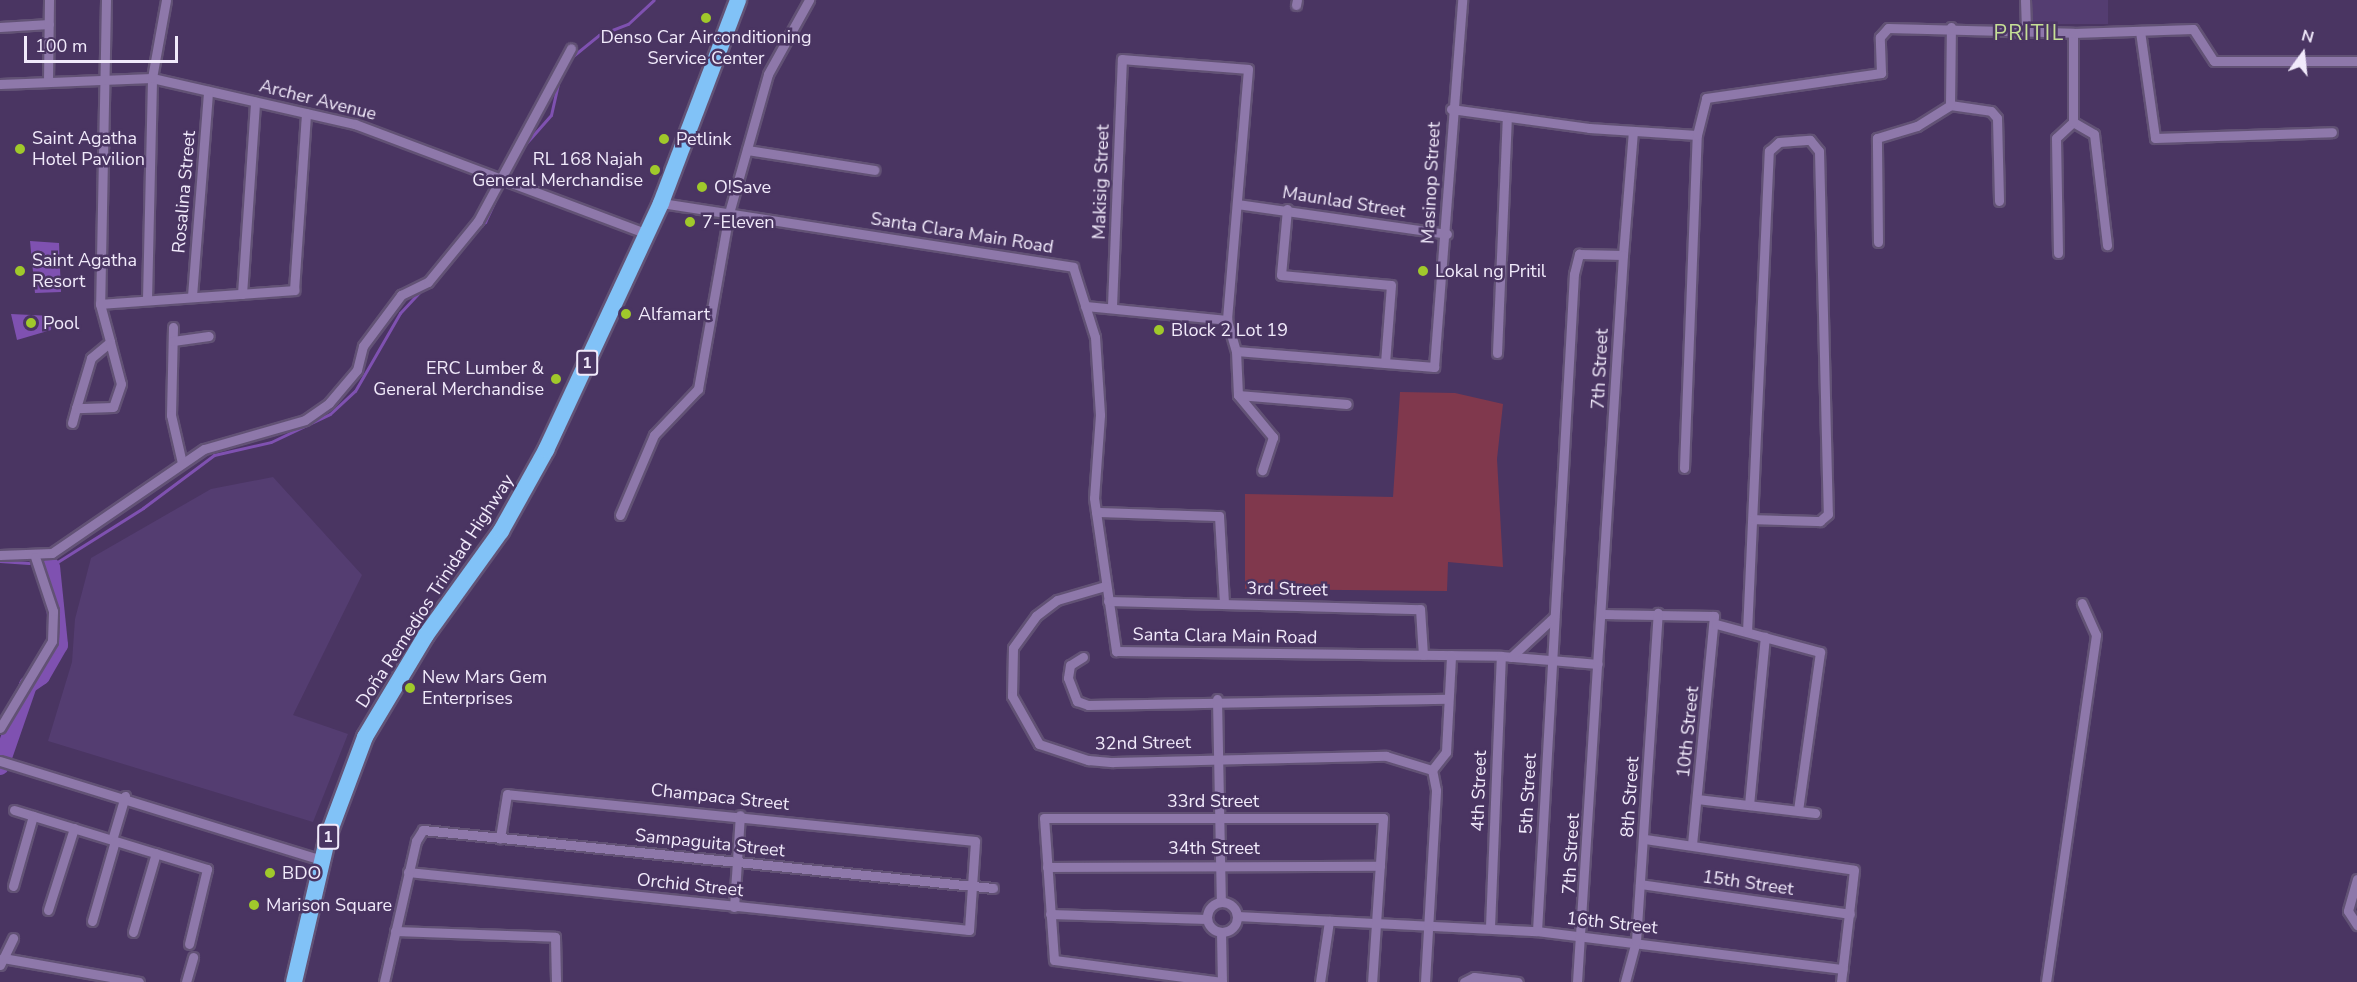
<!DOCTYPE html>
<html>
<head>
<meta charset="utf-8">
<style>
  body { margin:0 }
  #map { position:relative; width:2357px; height:982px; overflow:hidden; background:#4a3562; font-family:"Nunito Sans",sans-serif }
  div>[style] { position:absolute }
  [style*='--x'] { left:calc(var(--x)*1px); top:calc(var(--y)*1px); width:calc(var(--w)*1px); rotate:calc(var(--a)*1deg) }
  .built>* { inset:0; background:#543d71; transform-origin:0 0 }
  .green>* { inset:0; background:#80384d }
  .water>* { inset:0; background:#7f51b1 }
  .stream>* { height:3px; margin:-1.5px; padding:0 1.5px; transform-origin:1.5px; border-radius:1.5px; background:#7f51b1 }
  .river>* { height:18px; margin:-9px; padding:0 9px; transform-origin:9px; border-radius:9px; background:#7f51b1 }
  .roads { filter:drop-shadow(2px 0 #625275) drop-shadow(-2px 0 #625275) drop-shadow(0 2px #625275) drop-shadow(0 -2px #625275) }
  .street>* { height:9px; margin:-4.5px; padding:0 4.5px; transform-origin:4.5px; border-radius:4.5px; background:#8e78aa }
  .street>.ring { margin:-4.5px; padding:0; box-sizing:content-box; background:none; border:9px solid #8e78aa; border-radius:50% }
  .highway>* { height:16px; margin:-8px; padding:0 8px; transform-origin:8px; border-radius:8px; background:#81c2f7 }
  .dots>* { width:16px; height:16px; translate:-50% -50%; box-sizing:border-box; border:3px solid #4a3562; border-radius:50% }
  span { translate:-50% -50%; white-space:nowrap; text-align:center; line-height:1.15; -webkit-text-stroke:5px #4a3562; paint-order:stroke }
  .shield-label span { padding:2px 4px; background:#4a3562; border:2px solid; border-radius:4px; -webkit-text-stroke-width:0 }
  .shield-label { font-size:16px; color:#f1eafb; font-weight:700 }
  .poi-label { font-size:18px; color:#f1eafb }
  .left { translate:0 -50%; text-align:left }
  .right { translate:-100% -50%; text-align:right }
  .street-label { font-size:18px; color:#f1eafb }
  .quarter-label { font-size:21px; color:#c6df96; letter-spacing:1.5px }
  .north { position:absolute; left:2273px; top:24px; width:60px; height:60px; -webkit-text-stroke:4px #4a3562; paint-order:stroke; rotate:15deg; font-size:16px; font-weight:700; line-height:24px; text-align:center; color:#f1eafb }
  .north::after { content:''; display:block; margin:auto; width:21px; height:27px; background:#f1eafb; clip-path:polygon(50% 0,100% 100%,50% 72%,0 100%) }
  .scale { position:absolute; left:24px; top:36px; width:154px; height:27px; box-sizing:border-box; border:3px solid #f1eafb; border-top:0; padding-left:8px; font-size:18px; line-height:21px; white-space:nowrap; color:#f1eafb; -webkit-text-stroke:4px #4a3562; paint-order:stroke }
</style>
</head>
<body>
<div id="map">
  <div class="built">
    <i style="left:2029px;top:0;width:79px;height:24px"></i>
    <i style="clip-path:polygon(273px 477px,362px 575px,293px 715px,348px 734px,313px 822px,48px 741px,72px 662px,75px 619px,91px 558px,211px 489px)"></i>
  </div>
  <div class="green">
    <i style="clip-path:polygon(1400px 392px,1455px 393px,1503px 404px,1497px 459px,1503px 567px,1448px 562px,1447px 591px,1245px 589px,1245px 494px,1393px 497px)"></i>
  </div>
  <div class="water">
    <i style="clip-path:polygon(30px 241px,59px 243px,61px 292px,35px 293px)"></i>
    <i style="clip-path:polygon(11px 314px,52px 316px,51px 330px,17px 340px)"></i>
  </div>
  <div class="stream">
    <i style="--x:568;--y:60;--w:40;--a:-39"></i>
    <i style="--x:599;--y:35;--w:31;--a:-21"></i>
    <i style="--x:628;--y:24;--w:35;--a:-43"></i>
    <i style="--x:521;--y:149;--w:45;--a:-48.6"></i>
    <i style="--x:551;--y:115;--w:41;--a:-77.3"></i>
    <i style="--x:0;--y:561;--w:29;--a:4"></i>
    <i style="--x:43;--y:565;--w:8;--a:7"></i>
    <i style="--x:51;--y:566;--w:109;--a:-32.2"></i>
    <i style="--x:143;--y:508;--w:89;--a:-36.7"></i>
    <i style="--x:214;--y:455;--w:58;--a:-12.8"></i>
    <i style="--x:271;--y:442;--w:65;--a:-25.4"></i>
    <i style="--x:330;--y:414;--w:34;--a:-43"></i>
    <i style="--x:355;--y:391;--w:90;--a:-60"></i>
    <i style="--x:400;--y:313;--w:125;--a:-47"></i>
    <i style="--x:485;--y:222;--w:41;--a:-65.3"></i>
  </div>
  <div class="river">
    <i style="--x:0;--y:766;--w:86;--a:-70.9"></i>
    <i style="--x:28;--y:685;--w:16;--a:-35"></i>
    <i style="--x:41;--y:676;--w:36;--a:-60"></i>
    <i style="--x:59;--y:645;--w:79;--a:-95.8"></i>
  </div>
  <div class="roads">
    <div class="street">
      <i style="--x:106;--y:0;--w:304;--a:91.1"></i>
      <i style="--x:100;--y:304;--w:39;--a:75"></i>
      <i style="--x:2025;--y:0;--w:30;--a:88"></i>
      <i style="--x:1296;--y:5;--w:5;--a:-79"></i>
      <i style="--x:0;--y:27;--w:49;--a:-3.5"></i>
      <i style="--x:2140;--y:31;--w:108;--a:82"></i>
      <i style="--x:2155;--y:138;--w:177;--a:-1.9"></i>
      <i style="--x:48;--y:82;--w:82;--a:-89.3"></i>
      <i style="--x:0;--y:84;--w:152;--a:-2.3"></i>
      <i style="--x:152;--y:78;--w:208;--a:12.8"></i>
      <i style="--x:355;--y:124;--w:313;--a:20.6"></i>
      <i style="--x:1950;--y:105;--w:41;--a:8.3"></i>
      <i style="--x:1991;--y:111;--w:9;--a:49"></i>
      <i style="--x:1997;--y:118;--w:83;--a:88.6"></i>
      <i style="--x:1451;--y:109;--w:139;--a:7.8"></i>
      <i style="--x:1589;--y:128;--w:108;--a:3.7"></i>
      <i style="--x:2073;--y:122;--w:24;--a:30"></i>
      <i style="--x:2094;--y:134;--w:112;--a:83.3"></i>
      <i style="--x:747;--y:150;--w:129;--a:8.9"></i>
      <i style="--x:661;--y:203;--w:417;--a:8.8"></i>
      <i style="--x:1073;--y:267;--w:73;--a:72.6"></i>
      <i style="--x:1095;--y:337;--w:78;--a:86.3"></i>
      <i style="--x:1100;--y:415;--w:83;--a:94.1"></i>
      <i style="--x:1094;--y:498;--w:155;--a:81.8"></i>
      <i style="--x:1116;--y:651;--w:385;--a:0.7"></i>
      <i style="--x:1501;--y:656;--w:97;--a:4.7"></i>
      <i style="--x:1237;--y:204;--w:212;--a:8.1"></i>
      <i style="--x:1287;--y:209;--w:66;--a:95.2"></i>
      <i style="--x:1281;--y:275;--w:110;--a:5.2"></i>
      <i style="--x:1391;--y:285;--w:78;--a:94.4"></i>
      <i style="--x:1878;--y:242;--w:104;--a:-90.6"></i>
      <i style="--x:1877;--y:138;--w:42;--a:-16.7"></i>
      <i style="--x:1917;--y:126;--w:39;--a:-32"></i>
      <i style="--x:1950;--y:105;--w:78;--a:-89.3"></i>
      <i style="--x:2058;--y:253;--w:115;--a:-91"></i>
      <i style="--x:2056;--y:138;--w:23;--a:-43"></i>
      <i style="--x:2073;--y:122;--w:89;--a:-90"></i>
      <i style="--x:1623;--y:255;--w:124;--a:-85.4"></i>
      <i style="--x:242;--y:294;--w:193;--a:-86.1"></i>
      <i style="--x:192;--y:296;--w:206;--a:-85.5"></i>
      <i style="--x:147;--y:300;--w:222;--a:-88.7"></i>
      <i style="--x:152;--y:78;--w:79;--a:-79.8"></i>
      <i style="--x:100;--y:304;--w:195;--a:-4.1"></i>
      <i style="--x:294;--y:290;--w:177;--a:-86.1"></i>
      <i style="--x:1085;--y:306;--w:143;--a:5.6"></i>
      <i style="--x:1112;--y:306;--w:247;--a:-87.7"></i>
      <i style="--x:1122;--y:59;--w:126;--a:4.5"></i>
      <i style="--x:1248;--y:69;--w:252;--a:94.8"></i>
      <i style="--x:1227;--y:320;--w:32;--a:74"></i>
      <i style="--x:1236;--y:351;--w:199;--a:4.6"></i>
      <i style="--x:1434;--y:367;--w:368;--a:-85.6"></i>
      <i style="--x:173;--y:327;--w:88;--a:91.3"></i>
      <i style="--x:171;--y:415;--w:49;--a:77.1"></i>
      <i style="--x:173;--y:341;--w:36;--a:-8"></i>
      <i style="--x:1236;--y:351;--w:44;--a:87.4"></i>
      <i style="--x:1238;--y:395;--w:55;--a:50.2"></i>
      <i style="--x:1273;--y:437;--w:35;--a:108"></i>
      <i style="--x:1497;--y:353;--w:234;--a:-87.6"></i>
      <i style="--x:1238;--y:395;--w:109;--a:4.7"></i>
      <i style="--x:72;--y:423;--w:16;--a:-75"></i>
      <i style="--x:76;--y:408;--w:52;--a:-73.3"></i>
      <i style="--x:91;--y:358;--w:25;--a:-40"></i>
      <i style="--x:110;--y:342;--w:43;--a:75.3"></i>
      <i style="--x:121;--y:384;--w:24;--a:109"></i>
      <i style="--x:113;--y:407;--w:37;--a:178"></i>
      <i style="--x:1684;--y:468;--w:333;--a:-87.8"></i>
      <i style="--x:1697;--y:135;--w:38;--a:-76"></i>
      <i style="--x:1706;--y:98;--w:177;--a:-8.1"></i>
      <i style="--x:1881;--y:73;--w:36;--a:-92"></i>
      <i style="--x:1880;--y:37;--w:12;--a:-48"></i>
      <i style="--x:1888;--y:28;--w:185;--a:1.5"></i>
      <i style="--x:2073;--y:33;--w:120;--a:-1.9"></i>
      <i style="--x:2193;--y:29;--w:38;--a:57"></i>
      <i style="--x:2214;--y:61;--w:143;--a:0"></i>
      <i style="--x:1096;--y:512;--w:123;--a:1.9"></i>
      <i style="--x:1219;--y:516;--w:88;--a:86.7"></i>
      <i style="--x:620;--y:515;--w:87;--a:-67"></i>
      <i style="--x:654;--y:435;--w:64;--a:-46.3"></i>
      <i style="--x:698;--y:389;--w:179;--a:-80"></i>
      <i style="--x:729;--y:213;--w:144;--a:-74.3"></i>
      <i style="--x:768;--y:74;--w:85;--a:-61"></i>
      <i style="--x:0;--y:555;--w:52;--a:-2.2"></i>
      <i style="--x:52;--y:553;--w:184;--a:-34.4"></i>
      <i style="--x:204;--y:449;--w:105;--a:-16"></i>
      <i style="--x:305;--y:420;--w:29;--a:-35"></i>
      <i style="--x:329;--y:403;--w:43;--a:-49.7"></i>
      <i style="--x:357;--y:370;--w:25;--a:-76"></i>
      <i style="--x:363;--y:346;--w:64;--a:-53.3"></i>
      <i style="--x:401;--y:295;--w:30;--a:-26"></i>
      <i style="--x:428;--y:282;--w:79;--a:-50.7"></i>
      <i style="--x:478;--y:221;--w:196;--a:-61.7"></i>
      <i style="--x:1105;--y:586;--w:50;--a:163.7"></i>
      <i style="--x:1057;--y:600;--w:26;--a:143"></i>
      <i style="--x:1036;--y:616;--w:39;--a:126"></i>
      <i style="--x:1013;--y:648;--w:48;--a:91.2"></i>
      <i style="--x:1012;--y:696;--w:55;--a:60.6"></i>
      <i style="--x:1039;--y:744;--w:52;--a:18.1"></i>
      <i style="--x:1088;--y:760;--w:25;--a:5"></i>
      <i style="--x:1113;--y:762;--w:273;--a:-1.3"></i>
      <i style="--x:1386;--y:756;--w:48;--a:16.9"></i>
      <i style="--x:1108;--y:601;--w:312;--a:1.5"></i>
      <i style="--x:1420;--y:609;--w:46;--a:86.3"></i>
      <i style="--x:1603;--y:614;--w:111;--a:1"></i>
      <i style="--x:1714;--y:616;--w:229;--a:95.5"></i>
      <i style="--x:1716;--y:624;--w:108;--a:15.1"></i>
      <i style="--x:1820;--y:652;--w:160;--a:97.9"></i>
      <i style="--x:1747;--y:632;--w:482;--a:-87.4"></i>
      <i style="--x:1769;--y:151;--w:13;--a:-42"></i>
      <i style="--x:1779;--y:142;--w:31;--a:-4"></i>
      <i style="--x:1810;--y:140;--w:14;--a:51"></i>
      <i style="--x:1819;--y:151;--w:363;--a:88.6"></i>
      <i style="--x:1828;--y:514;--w:11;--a:139"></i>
      <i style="--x:1820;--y:521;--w:67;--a:-178.3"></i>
      <i style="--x:1083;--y:657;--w:15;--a:148"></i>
      <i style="--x:1070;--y:665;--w:13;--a:99"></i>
      <i style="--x:1068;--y:678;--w:25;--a:69"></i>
      <i style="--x:1077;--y:701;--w:12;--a:20"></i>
      <i style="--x:1088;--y:705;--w:360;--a:-1"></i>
      <i style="--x:1511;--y:657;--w:59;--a:-42.9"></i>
      <i style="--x:1217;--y:699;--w:203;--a:88.9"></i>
      <i style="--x:0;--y:728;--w:101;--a:-59.1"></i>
      <i style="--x:52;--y:641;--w:30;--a:-88"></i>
      <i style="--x:53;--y:611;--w:57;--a:-108.4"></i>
      <i style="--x:0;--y:761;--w:337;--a:17.1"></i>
      <i style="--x:1697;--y:799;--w:119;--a:6.8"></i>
      <i style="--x:1749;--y:805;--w:169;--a:-84.6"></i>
      <i style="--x:14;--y:810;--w:202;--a:17"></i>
      <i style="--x:207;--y:869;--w:77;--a:103.5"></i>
      <i style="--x:1645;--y:839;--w:211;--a:8.4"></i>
      <i style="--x:1854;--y:870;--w:113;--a:96.6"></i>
      <i style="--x:112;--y:840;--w:46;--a:-73.5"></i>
      <i style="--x:1047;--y:867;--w:333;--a:-0.2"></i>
      <i style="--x:408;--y:872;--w:564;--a:5.9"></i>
      <i style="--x:969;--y:930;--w:89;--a:-86.1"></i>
      <i style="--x:975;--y:841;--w:470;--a:-174.3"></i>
      <i style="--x:507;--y:794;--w:45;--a:99"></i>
      <i style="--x:2357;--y:879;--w:33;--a:106"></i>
      <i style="--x:2348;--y:911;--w:17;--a:57"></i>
      <i style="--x:1640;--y:884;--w:212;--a:8.1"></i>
      <i style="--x:13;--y:886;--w:73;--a:-74.1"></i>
      <i class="ring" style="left:1207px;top:902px;width:21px;height:21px"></i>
      <i style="--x:734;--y:907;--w:92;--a:-86.3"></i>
      <i style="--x:48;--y:910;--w:86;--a:-72.4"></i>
      <i style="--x:1050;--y:914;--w:157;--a:1.8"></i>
      <i style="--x:1237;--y:916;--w:300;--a:2.9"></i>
      <i style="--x:1537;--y:931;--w:308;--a:7.1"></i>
      <i style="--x:92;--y:921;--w:83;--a:-74"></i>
      <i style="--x:1490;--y:927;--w:271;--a:-87.7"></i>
      <i style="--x:395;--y:931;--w:160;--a:2.1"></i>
      <i style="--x:555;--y:937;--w:45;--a:88.7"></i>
      <i style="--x:1537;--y:931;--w:658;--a:-86.78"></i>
      <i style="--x:1574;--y:274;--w:21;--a:-76"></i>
      <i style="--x:1579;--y:254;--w:44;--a:1.3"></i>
      <i style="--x:1623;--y:255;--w:728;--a:93.62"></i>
      <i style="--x:133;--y:932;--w:82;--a:-73.8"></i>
      <i style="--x:1221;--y:932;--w:50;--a:88.9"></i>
      <i style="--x:3;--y:958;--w:138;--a:10"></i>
      <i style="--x:0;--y:965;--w:30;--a:-64"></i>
      <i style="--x:186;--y:982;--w:26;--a:-74"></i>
      <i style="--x:384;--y:982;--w:145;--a:-77.2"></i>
      <i style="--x:416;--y:841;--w:13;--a:-58"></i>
      <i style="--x:423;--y:830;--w:573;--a:5.81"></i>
      <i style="--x:1222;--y:982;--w:169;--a:-172.5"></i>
      <i style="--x:1054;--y:960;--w:142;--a:-94"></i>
      <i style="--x:1044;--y:818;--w:339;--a:0"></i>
      <i style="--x:1383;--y:818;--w:164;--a:93.8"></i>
      <i style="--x:1320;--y:982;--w:62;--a:-81.6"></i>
      <i style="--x:1425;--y:982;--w:192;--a:-86.7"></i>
      <i style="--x:1436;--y:790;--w:20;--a:-101"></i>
      <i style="--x:1432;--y:770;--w:23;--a:-52"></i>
      <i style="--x:1446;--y:752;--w:97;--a:-87"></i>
      <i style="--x:1464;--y:982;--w:11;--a:-27"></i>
      <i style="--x:1474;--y:977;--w:44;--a:6.5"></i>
      <i style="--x:1625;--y:982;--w:42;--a:-75"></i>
      <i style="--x:1636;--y:941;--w:329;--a:-86.2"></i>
      <i style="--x:2046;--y:982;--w:351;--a:-81.8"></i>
      <i style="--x:2096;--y:635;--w:35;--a:-114"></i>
    </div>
    <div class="highway">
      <i style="--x:294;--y:982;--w:150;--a:-76.9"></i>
      <i style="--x:328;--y:836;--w:106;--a:-69.5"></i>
      <i style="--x:365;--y:737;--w:119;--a:-59.1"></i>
      <i style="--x:426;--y:635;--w:128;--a:-54.2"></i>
      <i style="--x:501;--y:531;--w:93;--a:-60.9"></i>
      <i style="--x:546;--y:450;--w:272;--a:-65"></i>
      <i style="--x:661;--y:203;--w:217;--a:-69.2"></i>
    </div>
  </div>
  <div class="dots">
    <i style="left:706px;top:18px;background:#a0c92b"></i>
    <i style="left:664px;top:139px;background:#a0c92b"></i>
    <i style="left:20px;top:149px;background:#a0c92b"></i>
    <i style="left:655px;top:170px;background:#a0c92b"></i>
    <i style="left:702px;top:187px;background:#a0c92b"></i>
    <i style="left:690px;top:222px;background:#a0c92b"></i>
    <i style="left:20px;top:271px;background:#a0c92b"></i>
    <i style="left:1423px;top:271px;background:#a0c92b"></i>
    <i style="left:626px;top:314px;background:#a0c92b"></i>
    <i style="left:31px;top:323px;background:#a0c92b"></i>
    <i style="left:1159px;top:330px;background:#a0c92b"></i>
    <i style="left:556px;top:379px;background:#a0c92b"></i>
    <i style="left:410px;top:688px;background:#a0c92b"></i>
    <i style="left:270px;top:873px;background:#a0c92b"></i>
    <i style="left:254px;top:905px;background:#a0c92b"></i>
  </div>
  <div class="shield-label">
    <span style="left:587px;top:363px">1</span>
    <span style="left:328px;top:837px">1</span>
  </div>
  <div class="poi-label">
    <span style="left:706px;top:48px">Denso Car Airconditioning<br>Service Center</span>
    <span class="left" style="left:32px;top:149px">Saint Agatha<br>Hotel Pavilion</span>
    <span class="left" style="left:676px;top:139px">Petlink</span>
    <span class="right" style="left:643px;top:170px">RL 168 Najah<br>General Merchandise</span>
    <span class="left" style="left:714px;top:187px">O!Save</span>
    <span class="left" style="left:702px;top:222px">7-Eleven</span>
    <span class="left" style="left:32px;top:271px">Saint Agatha<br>Resort</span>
    <span class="left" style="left:1435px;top:271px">Lokal ng Pritil</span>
    <span class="left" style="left:638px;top:314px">Alfamart</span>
    <span class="left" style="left:43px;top:323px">Pool</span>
    <span class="left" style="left:1171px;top:330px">Block 2 Lot 19</span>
    <span class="right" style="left:544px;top:379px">ERC Lumber &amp;<br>General Merchandise</span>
    <span class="left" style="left:422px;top:688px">New Mars Gem<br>Enterprises</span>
    <span class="left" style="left:282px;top:873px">BDO</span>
    <span class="left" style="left:266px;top:905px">Marison Square</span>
  </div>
  <div class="street-label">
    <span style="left:318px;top:100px;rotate:14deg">Archer Avenue</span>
    <span style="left:1101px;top:182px;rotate:-88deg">Makisig Street</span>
    <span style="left:1431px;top:183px;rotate:-87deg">Masinop Street</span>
    <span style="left:184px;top:192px;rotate:-85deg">Rosalina Street</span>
    <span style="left:1344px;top:202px;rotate:9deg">Maunlad Street</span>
    <span style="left:962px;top:233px;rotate:9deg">Santa Clara Main Road</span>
    <span style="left:1600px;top:369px;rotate:-87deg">7th Street</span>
    <span style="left:1287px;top:589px;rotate:1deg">3rd Street</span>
    <span style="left:435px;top:591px;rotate:-57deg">Doña Remedios Trinidad Highway</span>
    <span style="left:1225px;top:636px;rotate:1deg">Santa Clara Main Road</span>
    <span style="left:1688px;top:732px;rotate:-84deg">10th Street</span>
    <span style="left:1143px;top:743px;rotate:-1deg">32nd Street</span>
    <span style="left:1479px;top:791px;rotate:-88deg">4th Street</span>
    <span style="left:1528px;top:794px;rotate:-87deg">5th Street</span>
    <span style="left:720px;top:797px;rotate:6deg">Champaca Street</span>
    <span style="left:1630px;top:797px;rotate:-86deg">8th Street</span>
    <span style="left:1213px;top:801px">33rd Street</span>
    <span style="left:710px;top:843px;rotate:6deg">Sampaguita Street</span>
    <span style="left:1214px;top:848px">34th Street</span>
    <span style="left:1571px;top:854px;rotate:-87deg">7th Street</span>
    <span style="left:1748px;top:883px;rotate:8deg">15th Street</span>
    <span style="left:690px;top:885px;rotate:6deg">Orchid Street</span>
    <span style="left:1612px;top:923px;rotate:6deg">16th Street</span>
  </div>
  <div class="quarter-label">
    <span style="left:2029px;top:33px">PRITIL</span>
  </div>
  <div class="north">N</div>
  <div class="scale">100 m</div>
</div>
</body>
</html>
